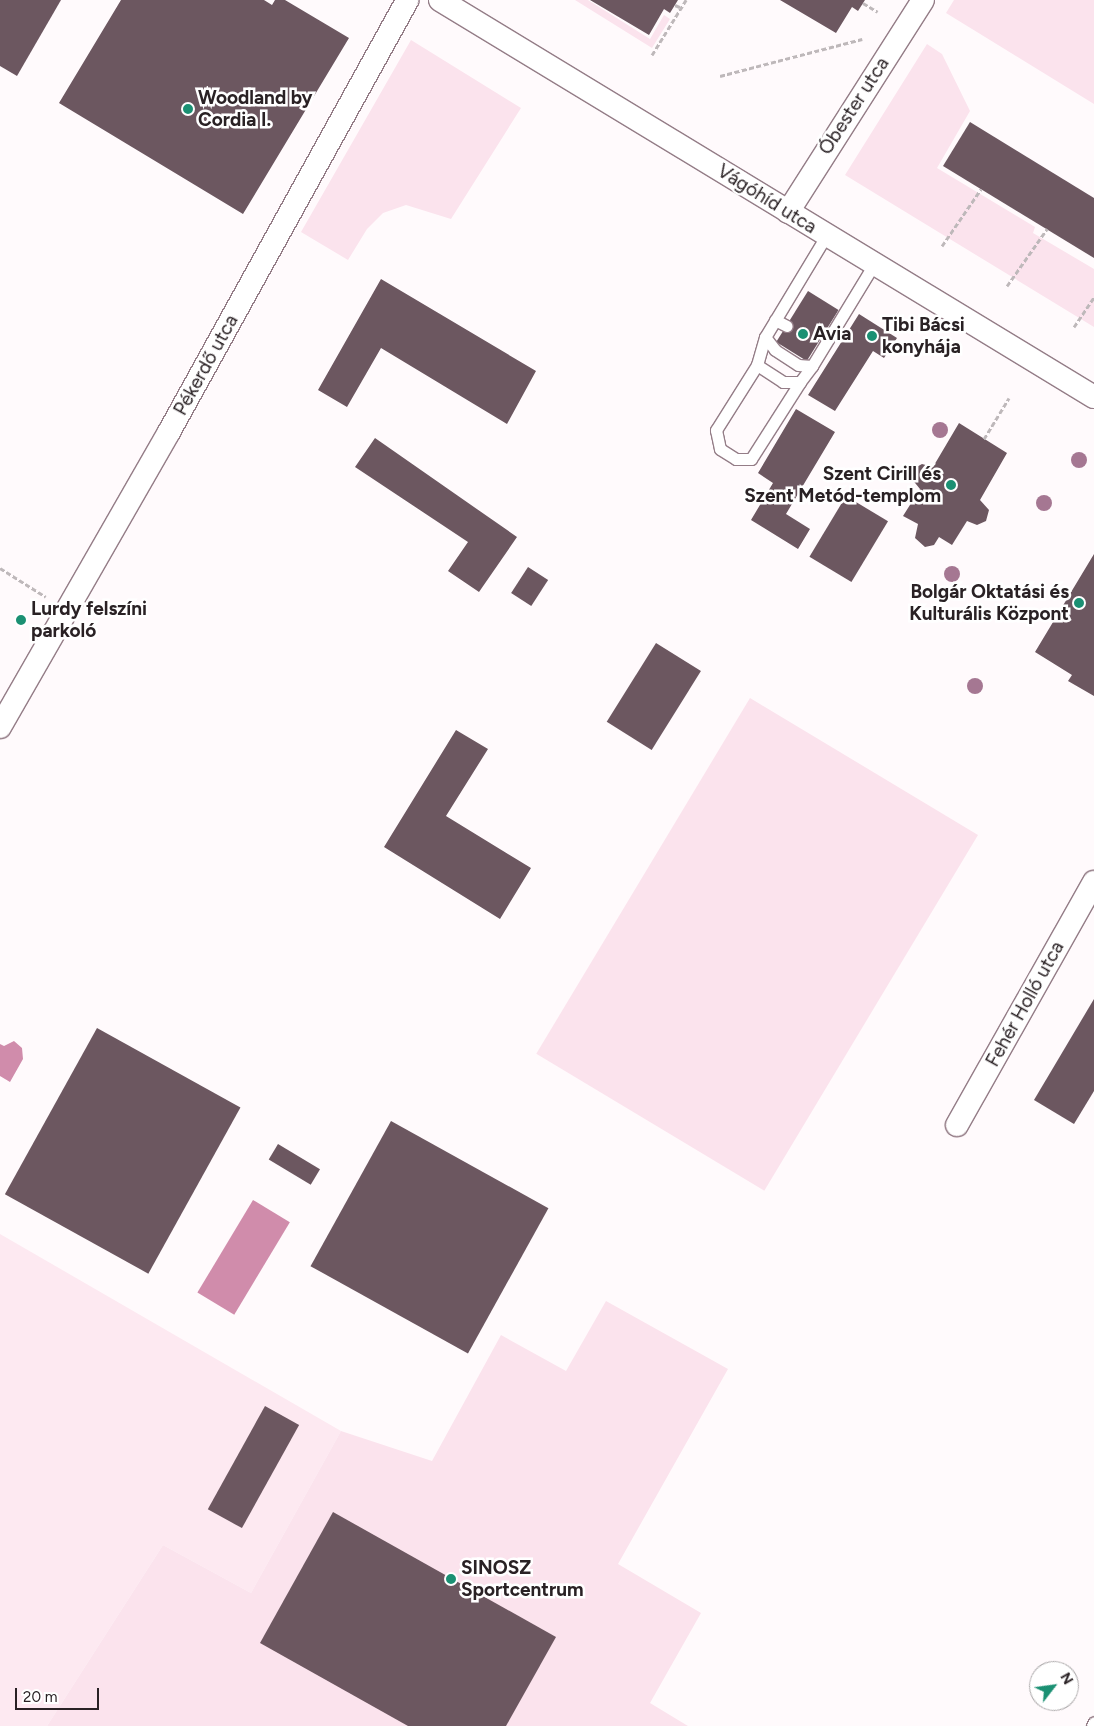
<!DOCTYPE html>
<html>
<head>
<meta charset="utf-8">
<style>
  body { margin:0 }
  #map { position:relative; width:1094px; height:1726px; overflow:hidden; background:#fffafc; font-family:Figtree,sans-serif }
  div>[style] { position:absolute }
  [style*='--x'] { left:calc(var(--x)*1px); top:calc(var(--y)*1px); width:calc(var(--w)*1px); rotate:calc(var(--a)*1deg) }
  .built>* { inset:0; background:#fde9f1 }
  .green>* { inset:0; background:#fbe3ed; transform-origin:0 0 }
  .water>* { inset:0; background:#d08cab; transform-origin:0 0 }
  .building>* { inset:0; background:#6c5760; transform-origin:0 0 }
  .path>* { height:3px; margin-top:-1.5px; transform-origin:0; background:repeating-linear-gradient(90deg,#beb8ba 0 5px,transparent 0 7.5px) }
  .roads { filter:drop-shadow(1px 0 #947d87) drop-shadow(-1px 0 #947d87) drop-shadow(0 1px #947d87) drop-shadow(0 -1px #947d87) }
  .service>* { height:11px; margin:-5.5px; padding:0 5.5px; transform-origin:5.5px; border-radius:5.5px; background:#fff }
  .minor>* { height:22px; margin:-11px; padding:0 11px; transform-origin:11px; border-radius:11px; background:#fff }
  .trees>* { width:16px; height:16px; margin:-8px; border-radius:50%; background:#a57792 }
  .dots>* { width:14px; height:14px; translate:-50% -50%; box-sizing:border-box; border:2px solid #fff; border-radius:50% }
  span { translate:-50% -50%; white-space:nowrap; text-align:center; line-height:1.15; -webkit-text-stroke:5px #fff; paint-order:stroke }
  .poi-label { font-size:19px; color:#292124; font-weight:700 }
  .left { translate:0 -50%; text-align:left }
  .right { translate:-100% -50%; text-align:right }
  .street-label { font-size:19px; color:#292124 }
  .north { position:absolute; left:1029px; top:1661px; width:50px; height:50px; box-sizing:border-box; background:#fff; border:1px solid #a9a6a7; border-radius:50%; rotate:60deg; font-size:14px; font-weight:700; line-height:20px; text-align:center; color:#292124 }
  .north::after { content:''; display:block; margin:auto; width:18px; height:22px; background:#1b9073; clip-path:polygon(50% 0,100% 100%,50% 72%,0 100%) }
  .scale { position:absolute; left:15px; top:1688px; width:84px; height:22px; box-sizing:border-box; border:2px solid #292124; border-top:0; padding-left:6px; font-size:15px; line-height:18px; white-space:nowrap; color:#292124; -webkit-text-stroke:4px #fff; paint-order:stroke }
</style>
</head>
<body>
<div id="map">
  <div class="built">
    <i style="clip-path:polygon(0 1234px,341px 1431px,251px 1593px,163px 1545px,47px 1726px,0 1726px)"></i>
  </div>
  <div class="green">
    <i style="clip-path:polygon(575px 0,588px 0,650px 39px,664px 15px,670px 19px,652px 48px)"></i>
    <i style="clip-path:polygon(954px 0,1094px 0,1094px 104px,946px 13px)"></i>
    <i style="clip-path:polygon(411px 40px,521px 108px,451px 219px,406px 205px,383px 213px,367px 229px,348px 260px,301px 232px)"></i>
    <i style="clip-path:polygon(927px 44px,942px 54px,970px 111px,937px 168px,1035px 227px,1033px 233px,1094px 269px,1094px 327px,845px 175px)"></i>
    <i style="left:750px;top:698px;width:266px;height:415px;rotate:31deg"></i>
    <i style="clip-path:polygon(606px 1301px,728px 1369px,618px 1564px,701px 1613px,650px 1703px,688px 1726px,47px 1726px,163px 1545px,251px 1593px,341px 1431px,432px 1461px,501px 1335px,566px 1371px)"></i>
  </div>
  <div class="water">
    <i style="clip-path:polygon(14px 1041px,22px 1048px,23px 1059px,10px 1082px,0 1076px,0 1044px,4px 1046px)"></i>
    <i style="left:253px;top:1200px;width:43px;height:108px;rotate:31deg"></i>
  </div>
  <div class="building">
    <i style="clip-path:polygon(0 0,61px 0,17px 76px,0 66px)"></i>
    <i style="clip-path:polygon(121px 0,264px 0,272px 5px,275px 0,285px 0,349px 38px,243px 214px,59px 103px)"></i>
    <i style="clip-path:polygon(590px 0,678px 0,670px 13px,664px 9px,649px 35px)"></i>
    <i style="clip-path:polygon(780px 0,865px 0,858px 11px,852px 7px,836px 33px)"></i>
    <i style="clip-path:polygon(970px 122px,1094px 198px,1094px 258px,943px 166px)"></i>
    <i style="clip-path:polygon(381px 279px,536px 371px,507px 424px,381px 348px,347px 407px,318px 390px)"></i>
    <i style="left:808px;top:291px;width:36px;height:60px;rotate:32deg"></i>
    <i style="clip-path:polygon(859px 314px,897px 338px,884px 358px,873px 351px,835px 411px,808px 395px)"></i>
    <i style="clip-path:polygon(796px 409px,835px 432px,786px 514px,810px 529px,798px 549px,751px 520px,773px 483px,758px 473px)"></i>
    <i style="clip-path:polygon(959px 423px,1007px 453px,980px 500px,989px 510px,986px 521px,977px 525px,967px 521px,952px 545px,939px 537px,934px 545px,925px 547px,915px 538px,918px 524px,903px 516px,920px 489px,911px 478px,911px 470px,922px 464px,933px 467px)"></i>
    <i style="clip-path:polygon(375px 438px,517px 537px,479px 592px,448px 571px,468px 542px,355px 467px)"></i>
    <i style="left:846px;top:496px;width:49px;height:71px;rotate:31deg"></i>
    <i style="clip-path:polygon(1094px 554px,1094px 696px,1068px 681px,1072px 675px,1035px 652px)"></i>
    <i style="left:528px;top:567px;width:24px;height:31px;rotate:33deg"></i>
    <i style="left:656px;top:643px;width:53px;height:93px;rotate:32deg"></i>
    <i style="clip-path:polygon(456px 730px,488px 749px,446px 816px,531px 868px,500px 919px,384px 847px)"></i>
    <i style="clip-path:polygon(1094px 999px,1094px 1091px,1074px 1124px,1034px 1100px)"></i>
    <i style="left:97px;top:1028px;width:164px;height:190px;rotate:29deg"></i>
    <i style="left:391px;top:1121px;width:180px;height:166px;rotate:29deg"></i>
    <i style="left:278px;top:1144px;width:49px;height:18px;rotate:31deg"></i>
    <i style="left:265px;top:1406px;width:39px;height:118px;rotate:29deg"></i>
    <i style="clip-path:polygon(333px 1512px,556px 1637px,506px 1726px,408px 1726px,260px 1643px)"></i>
  </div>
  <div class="path">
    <i style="--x:863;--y:3;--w:17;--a:31"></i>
    <i style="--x:675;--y:5;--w:8;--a:23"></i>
    <i style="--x:652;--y:55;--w:65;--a:-58.3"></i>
    <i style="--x:720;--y:76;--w:147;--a:-14.6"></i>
    <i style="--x:942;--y:246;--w:69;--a:-55.6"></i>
    <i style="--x:1007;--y:286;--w:70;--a:-54.9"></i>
    <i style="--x:1074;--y:327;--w:36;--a:-56"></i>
    <i style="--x:984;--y:439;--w:48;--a:-58.6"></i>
    <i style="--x:0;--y:568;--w:54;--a:32.2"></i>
  </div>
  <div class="roads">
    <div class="service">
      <i style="--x:826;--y:236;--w:118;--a:121.1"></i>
      <i style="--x:765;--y:337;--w:16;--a:52"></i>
      <i style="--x:775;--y:350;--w:27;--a:33"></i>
      <i style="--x:798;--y:365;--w:14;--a:4"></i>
      <i style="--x:812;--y:366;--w:119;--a:-58.7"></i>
      <i style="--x:775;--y:320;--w:13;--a:27"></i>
      <i style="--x:765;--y:337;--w:29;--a:106"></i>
      <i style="--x:757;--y:365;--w:31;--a:33"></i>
      <i style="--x:783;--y:382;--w:17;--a:0"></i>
      <i style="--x:800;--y:382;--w:20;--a:-53"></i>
      <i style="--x:757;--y:365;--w:77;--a:122.2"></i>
      <i style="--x:716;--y:430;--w:19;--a:78"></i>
      <i style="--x:720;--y:449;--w:19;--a:32"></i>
      <i style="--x:736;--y:459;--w:15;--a:0"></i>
      <i style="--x:751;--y:459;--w:91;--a:-57.5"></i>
      <i style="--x:1092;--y:1726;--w:4;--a:-63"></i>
    </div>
    <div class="minor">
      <i style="--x:440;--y:0;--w:765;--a:31.26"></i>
      <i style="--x:788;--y:212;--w:251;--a:-57.5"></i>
      <i style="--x:0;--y:727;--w:340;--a:-60.2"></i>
      <i style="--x:169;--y:432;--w:493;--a:-61.1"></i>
      <i style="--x:957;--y:1125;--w:279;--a:-60.6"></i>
    </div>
  </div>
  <div class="trees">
    <i style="left:940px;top:430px"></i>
    <i style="left:1079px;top:460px"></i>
    <i style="left:1044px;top:503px"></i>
    <i style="left:952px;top:574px"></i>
    <i style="left:975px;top:686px"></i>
  </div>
  <div class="dots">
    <i style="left:188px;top:109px;background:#1b9073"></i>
    <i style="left:803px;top:334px;background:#1b9073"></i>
    <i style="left:872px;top:336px;background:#1b9073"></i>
    <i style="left:951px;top:485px;background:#1b9073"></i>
    <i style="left:1079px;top:603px;background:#1b9073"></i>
    <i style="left:21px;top:620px;background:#1b9073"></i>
    <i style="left:451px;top:1579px;background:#1b9073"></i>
  </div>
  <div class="poi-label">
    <span class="left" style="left:198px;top:109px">Woodland by<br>Cordia I.</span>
    <span class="left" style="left:882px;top:336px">Tibi Bácsi<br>konyhája</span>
    <span class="left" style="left:813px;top:334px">Avia</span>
    <span class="right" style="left:941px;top:485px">Szent Cirill és<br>Szent Metód-templom</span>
    <span class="right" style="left:1069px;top:603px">Bolgár Oktatási és<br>Kulturális Központ</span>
    <span class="left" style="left:31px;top:620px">Lurdy felszíni<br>parkoló</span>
    <span class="left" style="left:461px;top:1579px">SINOSZ<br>Sportcentrum</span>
  </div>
  <div class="street-label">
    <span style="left:854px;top:106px;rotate:-57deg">Óbester utca</span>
    <span style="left:767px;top:199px;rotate:32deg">Vágóhíd utca</span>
    <span style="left:206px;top:365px;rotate:-61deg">Pékerdő utca</span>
    <span style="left:1025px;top:1004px;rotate:-61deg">Fehér Holló utca</span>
  </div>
  <div class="north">N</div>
  <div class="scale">20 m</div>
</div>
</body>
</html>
